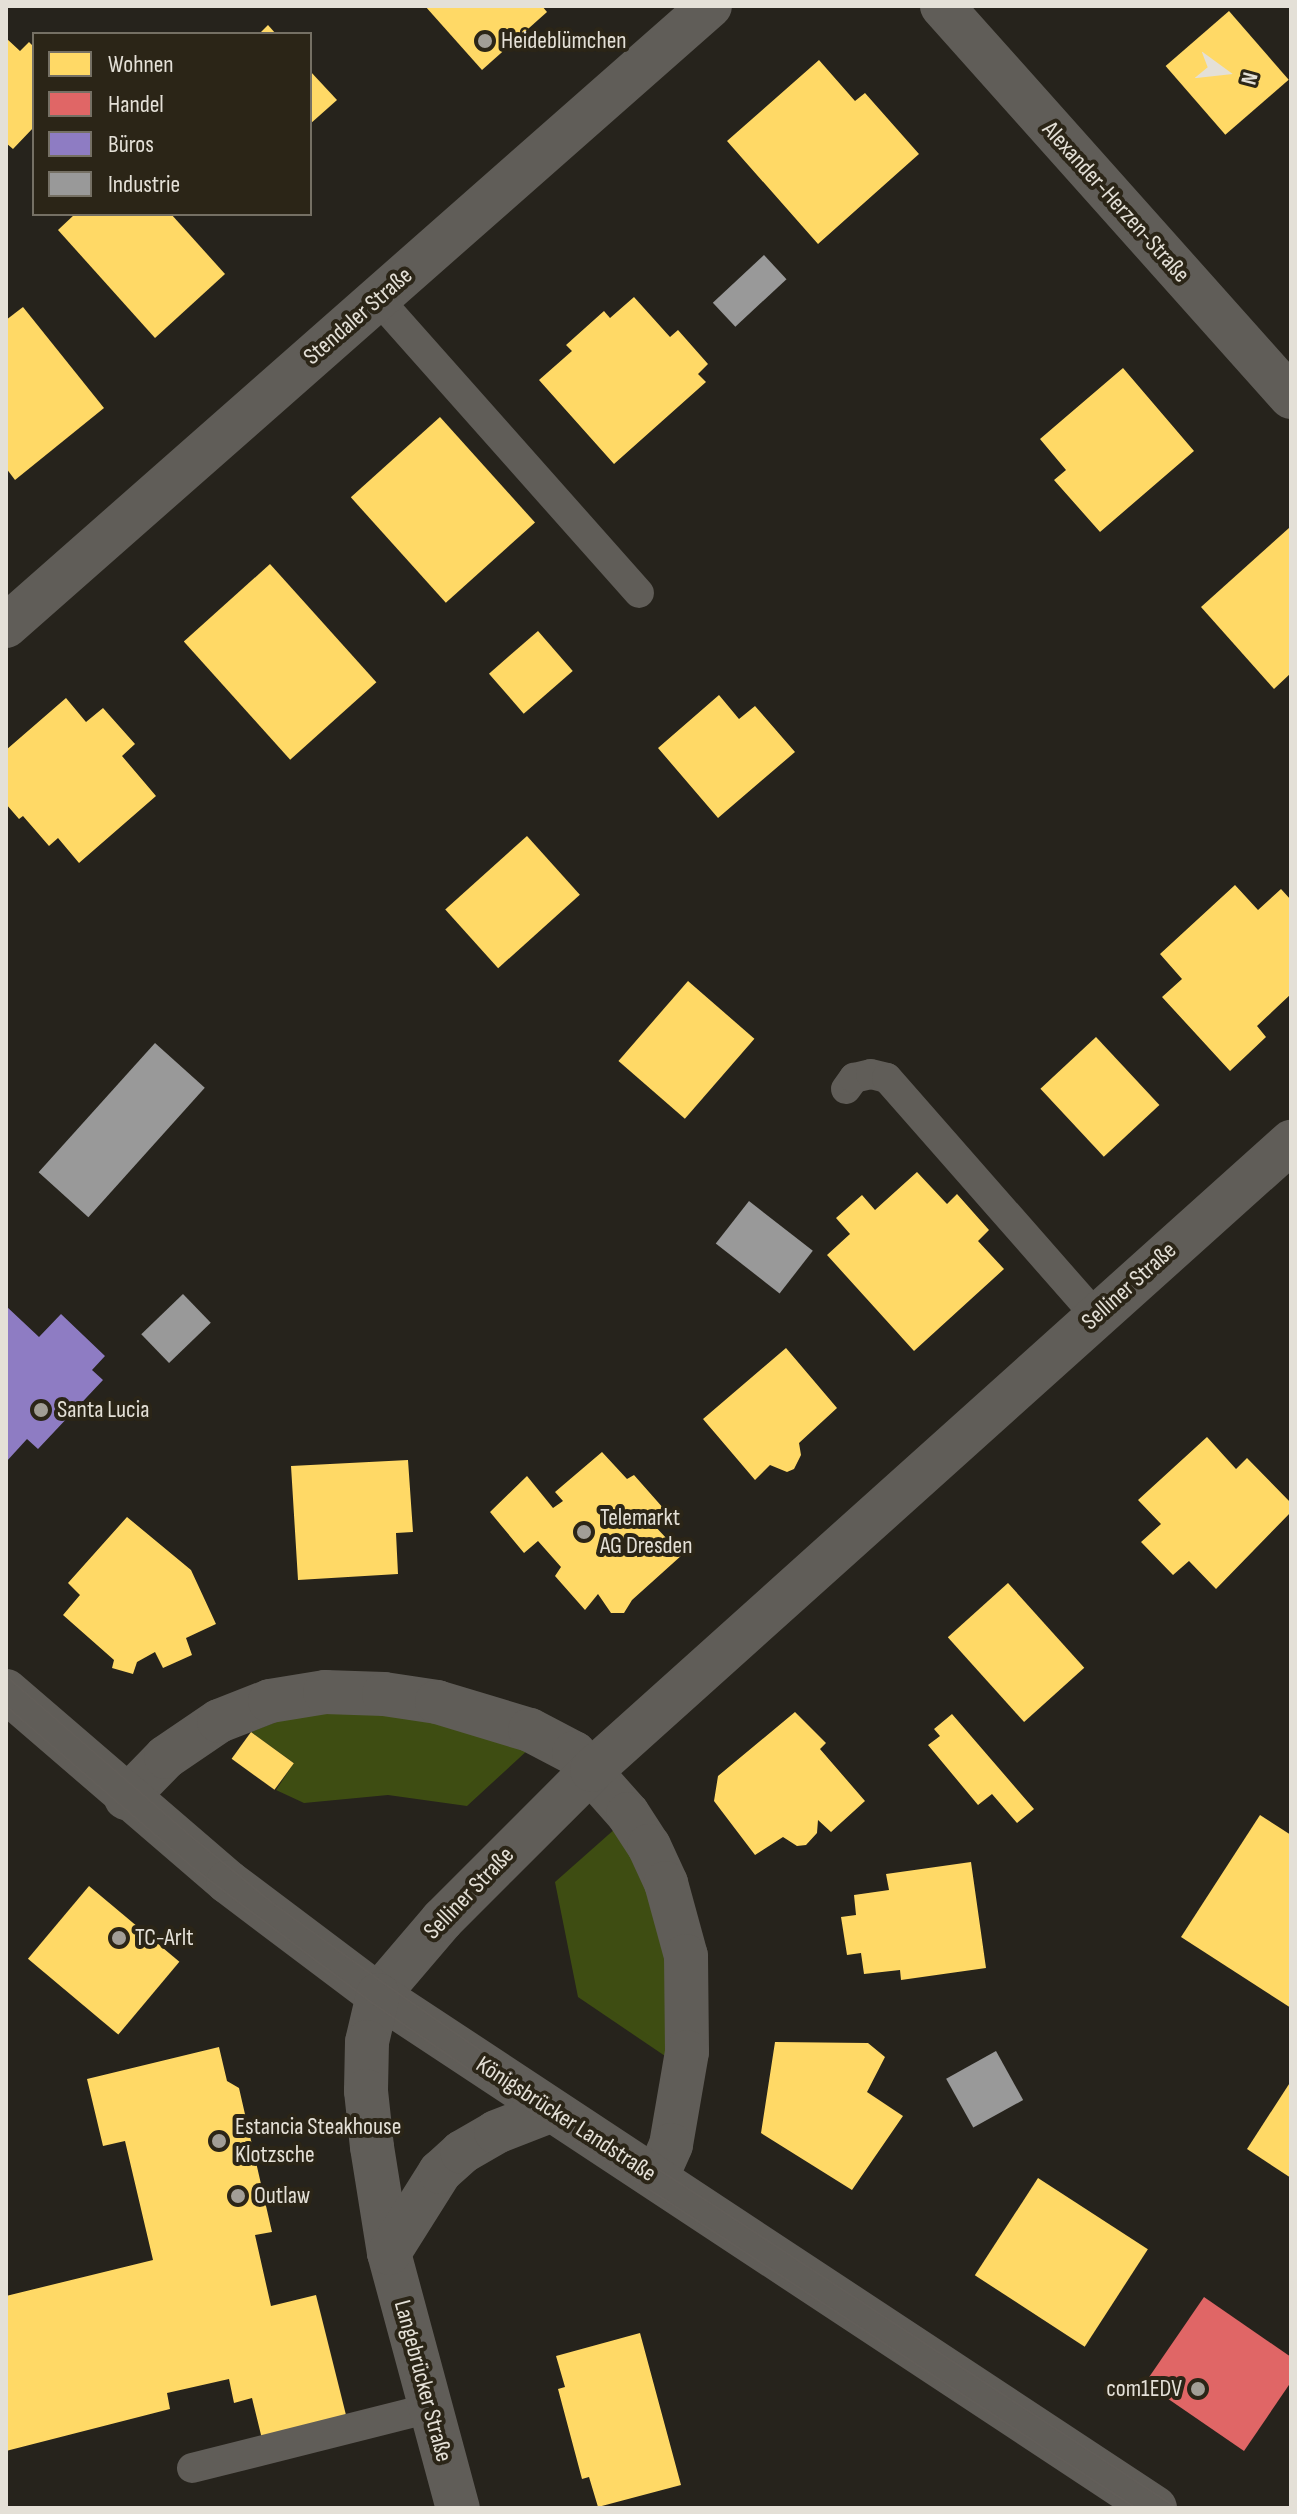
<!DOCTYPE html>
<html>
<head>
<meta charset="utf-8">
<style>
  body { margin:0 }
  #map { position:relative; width:1297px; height:2514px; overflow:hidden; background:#26231c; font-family:"Sofia Sans Condensed",sans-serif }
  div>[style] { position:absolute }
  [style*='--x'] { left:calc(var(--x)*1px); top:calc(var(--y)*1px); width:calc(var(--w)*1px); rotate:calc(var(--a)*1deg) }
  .green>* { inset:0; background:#3e4d12 }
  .homes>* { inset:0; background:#ffd966; transform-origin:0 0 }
  .shops>* { inset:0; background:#e06666 }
  .offices>* { inset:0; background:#8e7cc3 }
  .industry>* { inset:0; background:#999; transform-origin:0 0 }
  .lane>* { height:30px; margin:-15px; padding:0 15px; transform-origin:15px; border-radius:15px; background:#605d58 }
  .street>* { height:44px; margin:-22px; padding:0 22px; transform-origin:22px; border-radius:22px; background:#605d58 }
  .secondary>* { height:44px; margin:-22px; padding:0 22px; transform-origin:22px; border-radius:22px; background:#605d58 }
  .tram>* { height:2px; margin:-1px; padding:0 1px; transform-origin:1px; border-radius:1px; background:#625e59 }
  .dots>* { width:22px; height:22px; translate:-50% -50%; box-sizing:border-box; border:4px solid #2b2517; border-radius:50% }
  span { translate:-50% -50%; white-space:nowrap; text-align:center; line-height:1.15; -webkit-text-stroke:8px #2b2517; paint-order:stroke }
  .poi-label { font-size:24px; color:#e4e0d7 }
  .left { translate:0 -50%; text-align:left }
  .right { translate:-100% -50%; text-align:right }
  .street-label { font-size:24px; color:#e4e0d7 }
  .frame { position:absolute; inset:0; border:8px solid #e4e0d7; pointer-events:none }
  .legend { position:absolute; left:32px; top:32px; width:280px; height:184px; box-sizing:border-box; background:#2b2517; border:2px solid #757064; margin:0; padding:10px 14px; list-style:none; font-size:24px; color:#e4e0d7 }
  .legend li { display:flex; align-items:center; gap:16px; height:40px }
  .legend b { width:40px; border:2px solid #757064 }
  .north { position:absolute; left:1185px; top:32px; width:80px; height:80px; -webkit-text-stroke:6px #2b2517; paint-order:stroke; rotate:105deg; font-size:22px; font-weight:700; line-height:32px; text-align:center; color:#e4e0d7 }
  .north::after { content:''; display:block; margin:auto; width:28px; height:36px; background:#e4e0d7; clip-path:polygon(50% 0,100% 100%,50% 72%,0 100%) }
</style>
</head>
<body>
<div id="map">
  <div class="green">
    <i style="clip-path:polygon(390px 1704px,530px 1748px,467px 1806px,388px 1795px,304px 1803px,276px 1790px,294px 1763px,251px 1732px,315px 1707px)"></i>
    <i style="clip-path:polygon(616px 1828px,650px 1884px,673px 1960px,668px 2058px,578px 1997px,555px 1882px)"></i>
  </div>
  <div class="homes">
    <i style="clip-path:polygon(425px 6px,542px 6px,547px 12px,482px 70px)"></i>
    <i style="left:1229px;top:11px;width:91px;height:84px;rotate:49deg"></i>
    <i style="clip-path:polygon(268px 25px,276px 34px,259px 34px)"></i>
    <i style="clip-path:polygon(6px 38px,20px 51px,29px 42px,34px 47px,34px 127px,13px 149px,6px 143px)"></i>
    <i style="clip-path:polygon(819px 60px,855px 101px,865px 93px,919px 154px,818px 244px,727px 141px)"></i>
    <i style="clip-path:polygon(310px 71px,337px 100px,310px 124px)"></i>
    <i style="clip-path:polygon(75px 214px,171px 214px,225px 274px,155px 338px,58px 230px)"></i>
    <i style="clip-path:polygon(634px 297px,670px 337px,678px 330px,708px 364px,698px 374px,706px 382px,614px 464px,539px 380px,572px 351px,566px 345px,604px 311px,610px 318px)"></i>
    <i style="clip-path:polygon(23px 307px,104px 408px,15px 480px,6px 468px,6px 320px)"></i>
    <i style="clip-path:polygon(1123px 368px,1194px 451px,1100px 532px,1054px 480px,1066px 470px,1040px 439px)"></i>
    <i style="left:440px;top:417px;width:142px;height:120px;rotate:48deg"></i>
    <i style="clip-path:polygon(1289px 528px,1291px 673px,1274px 689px,1201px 607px)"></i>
    <i style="left:270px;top:564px;width:159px;height:116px;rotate:48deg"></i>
    <i style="left:538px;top:631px;width:53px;height:65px;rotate:49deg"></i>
    <i style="clip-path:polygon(719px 695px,739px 719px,755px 706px,795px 752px,718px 818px,658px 748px)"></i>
    <i style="clip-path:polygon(66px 698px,86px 722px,103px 708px,135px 744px,122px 756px,156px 796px,79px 863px,58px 838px,49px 846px,23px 816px,19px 819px,6px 804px,6px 750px)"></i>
    <i style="left:527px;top:836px;width:79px;height:110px;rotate:48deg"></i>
    <i style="clip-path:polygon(1235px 885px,1258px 910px,1281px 889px,1291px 900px,1291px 994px,1257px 1026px,1266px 1037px,1230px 1071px,1162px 997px,1182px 979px,1160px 954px)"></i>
    <i style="left:688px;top:981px;width:88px;height:106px;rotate:41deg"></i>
    <i style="left:1096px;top:1037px;width:93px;height:76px;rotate:47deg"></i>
    <i style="clip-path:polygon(917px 1172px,947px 1204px,957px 1194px,989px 1230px,978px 1241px,1004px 1269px,914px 1351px,827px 1255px,850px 1234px,836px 1218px,862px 1195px,875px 1210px)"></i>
    <i style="clip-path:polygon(786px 1348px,837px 1408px,799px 1443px,801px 1455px,794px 1469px,787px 1472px,770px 1465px,755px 1480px,703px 1419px)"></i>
    <i style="clip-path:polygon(1207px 1437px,1236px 1469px,1247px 1458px,1291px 1503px,1291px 1512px,1216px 1589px,1189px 1561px,1173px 1575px,1141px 1542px,1161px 1524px,1138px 1500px)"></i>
    <i style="clip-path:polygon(602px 1452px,627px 1479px,634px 1475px,664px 1509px,653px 1524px,682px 1555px,632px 1600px,624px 1613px,611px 1613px,598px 1594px,585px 1610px,555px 1576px,561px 1567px,538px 1541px,524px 1553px,490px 1512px,527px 1476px,553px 1508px,563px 1501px,555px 1492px)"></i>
    <i style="clip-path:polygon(408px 1460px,413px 1532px,396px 1533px,398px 1574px,298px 1580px,291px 1466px)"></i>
    <i style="clip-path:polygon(127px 1517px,191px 1570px,216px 1624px,186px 1638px,192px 1655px,163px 1668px,155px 1652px,137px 1662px,133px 1674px,112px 1668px,114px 1660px,63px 1615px,80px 1595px,68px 1583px)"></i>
    <i style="left:1008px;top:1583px;width:114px;height:81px;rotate:48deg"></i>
    <i style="clip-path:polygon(795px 1712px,826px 1743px,820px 1749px,865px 1801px,831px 1832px,818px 1820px,817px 1833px,806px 1845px,797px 1846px,783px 1837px,755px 1855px,714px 1801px,718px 1776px)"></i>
    <i style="clip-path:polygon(952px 1714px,1034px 1809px,1017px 1823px,992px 1794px,978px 1805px,928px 1745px,940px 1736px,934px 1729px)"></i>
    <i style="left:251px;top:1732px;width:53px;height:33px;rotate:36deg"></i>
    <i style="clip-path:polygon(1260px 1815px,1291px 1835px,1291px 2008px,1181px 1937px)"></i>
    <i style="clip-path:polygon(971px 1862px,986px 1968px,901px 1980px,900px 1970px,864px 1974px,861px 1953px,847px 1955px,841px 1917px,856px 1915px,854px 1895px,889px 1890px,886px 1874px)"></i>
    <i style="left:89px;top:1886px;width:118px;height:95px;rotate:40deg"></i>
    <i style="clip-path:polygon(775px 2042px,868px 2043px,885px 2057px,867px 2092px,903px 2116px,852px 2190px,761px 2133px)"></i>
    <i style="clip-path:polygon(219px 2047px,227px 2081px,239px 2088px,272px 2232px,255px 2235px,271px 2306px,316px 2295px,347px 2419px,262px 2439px,252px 2398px,234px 2403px,229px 2379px,167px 2393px,170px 2409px,6px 2451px,6px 2296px,153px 2260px,125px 2141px,103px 2146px,87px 2079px)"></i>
    <i style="clip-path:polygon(1291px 2081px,1291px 2178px,1247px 2149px)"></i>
    <i style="left:1038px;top:2178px;width:131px;height:116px;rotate:33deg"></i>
    <i style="clip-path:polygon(640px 2333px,681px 2485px,598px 2507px,589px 2477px,582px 2479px,558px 2389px,565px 2387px,556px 2356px)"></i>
  </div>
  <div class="shops">
    <i style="clip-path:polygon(1204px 2297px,1291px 2357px,1291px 2382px,1244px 2451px,1145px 2383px)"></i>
  </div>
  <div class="offices">
    <i style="clip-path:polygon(6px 1306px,39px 1337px,61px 1314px,105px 1356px,92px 1370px,103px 1380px,38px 1449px,27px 1439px,6px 1462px)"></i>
  </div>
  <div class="industry">
    <i style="left:764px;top:255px;width:33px;height:70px;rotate:47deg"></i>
    <i style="left:155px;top:1043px;width:67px;height:174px;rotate:42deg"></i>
    <i style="left:749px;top:1201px;width:81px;height:54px;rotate:38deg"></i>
    <i style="left:183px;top:1294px;width:40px;height:58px;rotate:46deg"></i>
    <i style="left:996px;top:2051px;width:56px;height:57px;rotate:61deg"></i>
  </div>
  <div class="lane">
    <i style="--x:378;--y:299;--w:393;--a:48.4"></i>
    <i style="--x:846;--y:1089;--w:14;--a:-54"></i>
    <i style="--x:854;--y:1078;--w:17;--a:-13"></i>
    <i style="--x:871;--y:1074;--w:16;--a:14"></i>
    <i style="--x:887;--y:1078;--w:317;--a:48.7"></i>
    <i style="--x:192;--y:2468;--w:245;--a:-14.1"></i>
  </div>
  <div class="street">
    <i style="--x:942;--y:6;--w:524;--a:48.25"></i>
    <i style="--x:6;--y:626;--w:938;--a:-41.37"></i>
    <i style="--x:126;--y:1798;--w:57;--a:-45.7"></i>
    <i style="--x:166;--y:1757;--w:64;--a:-34.2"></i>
    <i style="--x:219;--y:1721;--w:55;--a:-21.4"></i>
    <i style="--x:270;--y:1701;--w:56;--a:-9.3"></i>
    <i style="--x:325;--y:1692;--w:59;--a:1.9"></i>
    <i style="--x:384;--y:1694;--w:54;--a:8.6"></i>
    <i style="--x:437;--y:1702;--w:97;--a:16.8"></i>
    <i style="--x:530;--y:1730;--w:50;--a:27.6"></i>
    <i style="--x:574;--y:1753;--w:81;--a:48.5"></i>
    <i style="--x:628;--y:1814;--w:38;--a:57"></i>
    <i style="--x:649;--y:1846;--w:41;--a:65.3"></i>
    <i style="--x:666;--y:1883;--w:76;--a:74.7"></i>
    <i style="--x:686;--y:1956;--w:96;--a:89.4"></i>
    <i style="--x:687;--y:2052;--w:94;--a:99.8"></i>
    <i style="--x:671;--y:2145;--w:36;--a:114"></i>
    <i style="--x:378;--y:1995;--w:99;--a:-49.5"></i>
    <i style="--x:442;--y:1920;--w:212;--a:-45"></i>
    <i style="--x:592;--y:1770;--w:940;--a:-41.94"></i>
  </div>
  <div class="secondary">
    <i style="--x:6;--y:1691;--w:293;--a:40.7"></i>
    <i style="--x:228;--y:1882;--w:188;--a:37"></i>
    <i style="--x:378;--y:1995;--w:931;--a:33.43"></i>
    <i style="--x:378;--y:1995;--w:48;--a:103.2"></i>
    <i style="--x:367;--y:2042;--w:49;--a:91.2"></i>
    <i style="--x:366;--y:2091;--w:56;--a:83.9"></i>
    <i style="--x:372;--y:2147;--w:107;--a:80.9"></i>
    <i style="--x:389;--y:2253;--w:264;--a:74.9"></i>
    <i style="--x:389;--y:2253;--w:96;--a:-57.8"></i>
    <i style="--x:440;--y:2172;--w:30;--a:-42"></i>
    <i style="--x:462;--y:2152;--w:39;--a:-30"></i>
    <i style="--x:496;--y:2132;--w:58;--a:-21.3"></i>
  </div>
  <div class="tram">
    <i style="--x:6;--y:1676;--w:240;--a:40.9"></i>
    <i style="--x:187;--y:1833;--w:114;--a:39.3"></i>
    <i style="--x:275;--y:1905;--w:135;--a:35.7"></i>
    <i style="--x:385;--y:1984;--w:189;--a:34.9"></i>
    <i style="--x:540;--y:2092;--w:761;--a:33.15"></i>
    <i style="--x:6;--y:1706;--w:251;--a:40.8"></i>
    <i style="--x:196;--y:1870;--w:223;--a:37"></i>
    <i style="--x:374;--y:2004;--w:198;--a:34.5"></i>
    <i style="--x:537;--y:2116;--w:716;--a:33.2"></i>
  </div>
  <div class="dots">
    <i style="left:485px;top:41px;background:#a29e96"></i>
    <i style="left:41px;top:1410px;background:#a29e96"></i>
    <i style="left:584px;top:1532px;background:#a29e96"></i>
    <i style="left:119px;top:1938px;background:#a29e96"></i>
    <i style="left:219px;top:2141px;background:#a29e96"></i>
    <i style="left:238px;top:2196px;background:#a29e96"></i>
    <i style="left:1198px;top:2389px;background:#a29e96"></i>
  </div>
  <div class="poi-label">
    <span class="left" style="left:501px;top:41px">Heideblümchen</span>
    <span class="left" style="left:57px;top:1410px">Santa Lucia</span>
    <span class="left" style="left:600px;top:1532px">Telemarkt<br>AG Dresden</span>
    <span class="left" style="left:135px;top:1938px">TC-Arlt</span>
    <span class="left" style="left:235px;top:2141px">Estancia Steakhouse<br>Klotzsche</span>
    <span class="left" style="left:254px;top:2196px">Outlaw</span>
    <span class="right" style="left:1182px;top:2389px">com1EDV</span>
  </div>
  <div class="street-label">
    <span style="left:1116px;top:202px;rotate:48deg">Alexander-Herzen-Straße</span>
    <span style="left:358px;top:316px;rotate:-41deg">Stendaler Straße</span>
    <span style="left:1129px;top:1286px;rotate:-42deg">Selliner Straße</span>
    <span style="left:469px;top:1893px;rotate:-46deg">Selliner Straße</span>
    <span style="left:566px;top:2119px;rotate:33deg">Königsbrücker Landstraße</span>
    <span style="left:423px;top:2381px;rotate:75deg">Langebrücker Straße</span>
  </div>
  <div class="frame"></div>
  <ul class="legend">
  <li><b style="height:22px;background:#ffd966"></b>Wohnen</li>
  <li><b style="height:22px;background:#e06666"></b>Handel</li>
  <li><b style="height:22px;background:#8e7cc3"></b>Büros</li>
  <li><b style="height:22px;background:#999"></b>Industrie</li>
  </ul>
  <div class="north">N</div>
</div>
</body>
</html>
